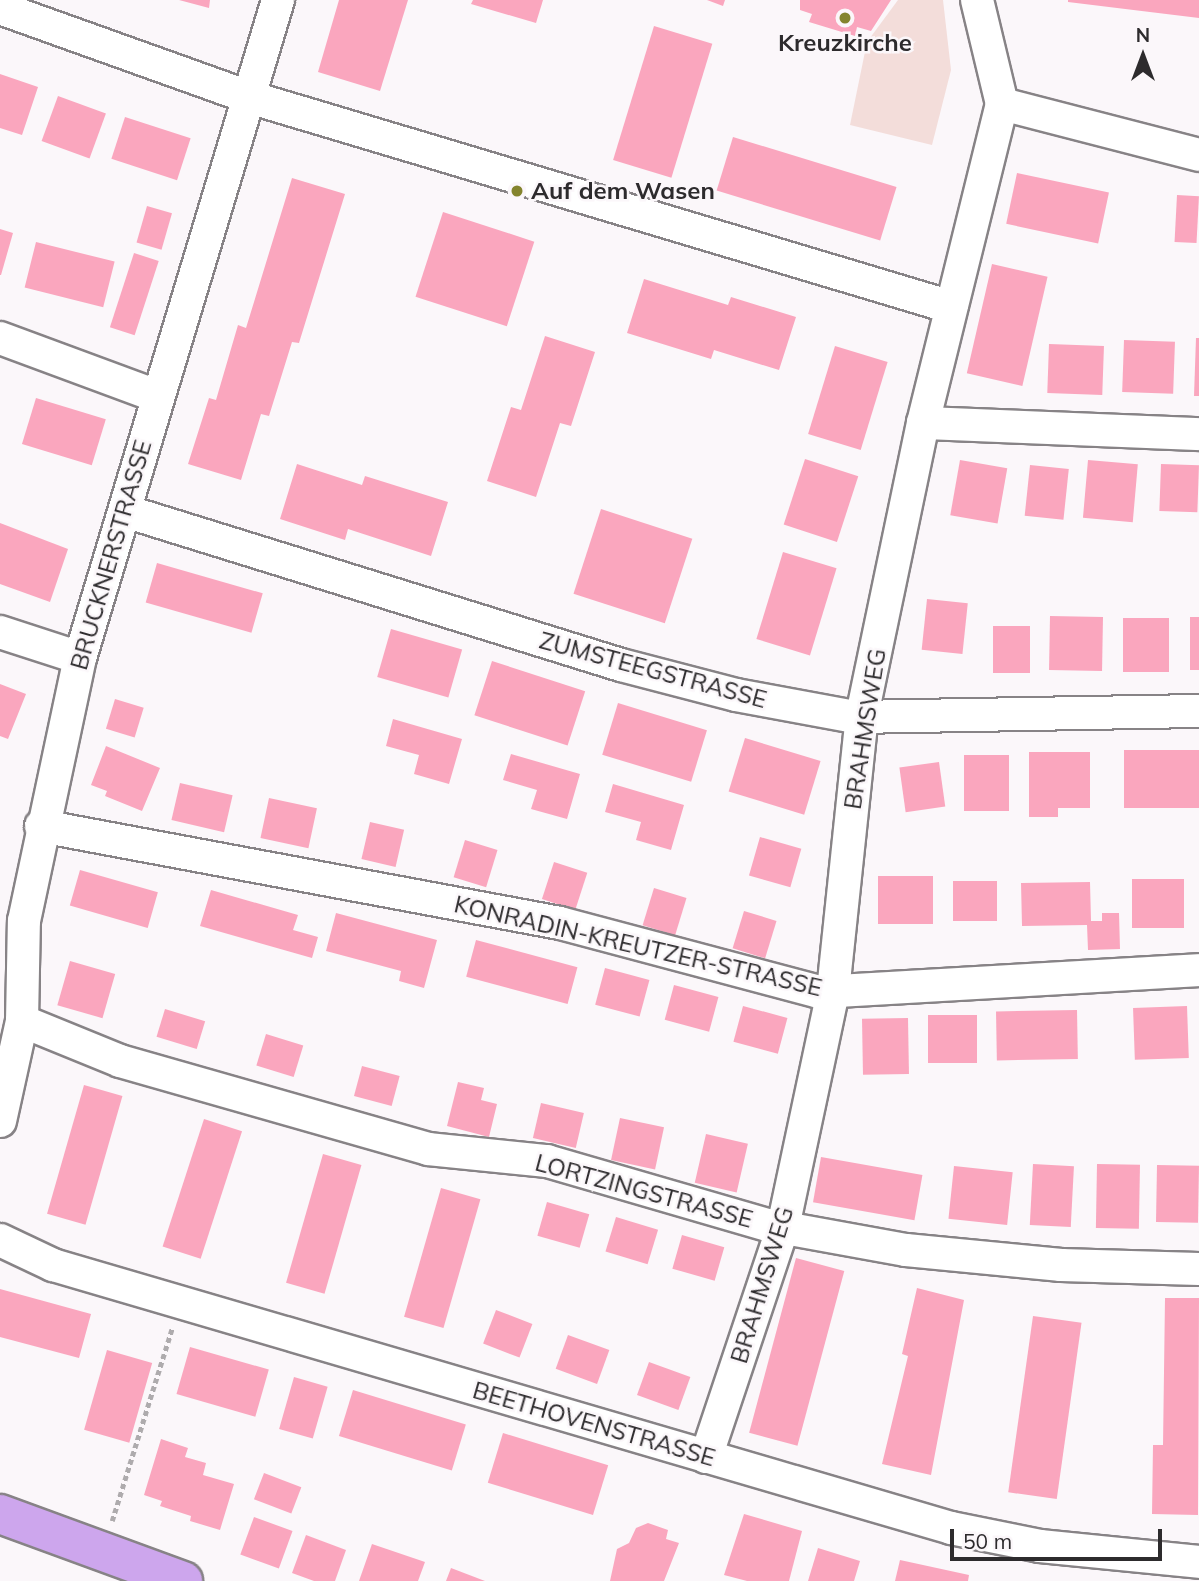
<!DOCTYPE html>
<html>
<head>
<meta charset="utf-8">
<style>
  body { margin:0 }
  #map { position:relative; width:1199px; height:1581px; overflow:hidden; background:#fbf7fa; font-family:Mulish,sans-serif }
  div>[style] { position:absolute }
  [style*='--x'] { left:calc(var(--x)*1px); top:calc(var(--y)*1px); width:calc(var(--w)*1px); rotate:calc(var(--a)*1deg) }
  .green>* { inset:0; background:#f3ddda }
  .building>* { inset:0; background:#faa6be; transform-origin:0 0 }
  .path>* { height:4.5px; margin-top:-2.25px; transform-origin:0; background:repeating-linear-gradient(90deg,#aeabad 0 5px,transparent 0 8.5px) }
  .roads { filter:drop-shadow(2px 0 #878386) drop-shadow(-2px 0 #878386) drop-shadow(0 2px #878386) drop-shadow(0 -2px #878386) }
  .minor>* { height:32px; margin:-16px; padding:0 16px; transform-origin:16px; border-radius:16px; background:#fff }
  .major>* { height:38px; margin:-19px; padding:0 19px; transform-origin:19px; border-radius:19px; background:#cda6ed }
  .dots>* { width:19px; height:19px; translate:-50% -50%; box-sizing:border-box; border:4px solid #fbf7fa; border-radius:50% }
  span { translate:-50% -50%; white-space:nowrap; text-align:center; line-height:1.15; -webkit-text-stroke:5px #fbf7fa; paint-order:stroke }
  .poi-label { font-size:24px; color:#2d2b2d; font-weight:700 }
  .left { translate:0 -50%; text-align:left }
  .street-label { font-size:24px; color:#2d2b2d }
  .north { position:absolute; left:1108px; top:21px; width:70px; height:70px; -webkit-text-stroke:5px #fbf7fa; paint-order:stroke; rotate:0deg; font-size:19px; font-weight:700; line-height:28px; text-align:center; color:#2d2b2d }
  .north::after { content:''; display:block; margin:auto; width:24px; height:32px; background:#2d2b2d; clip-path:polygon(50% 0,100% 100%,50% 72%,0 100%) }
  .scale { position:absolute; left:950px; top:1529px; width:212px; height:32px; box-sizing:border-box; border:4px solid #2d2b2d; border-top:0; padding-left:9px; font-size:21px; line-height:24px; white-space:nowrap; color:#2d2b2d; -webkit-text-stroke:5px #fbf7fa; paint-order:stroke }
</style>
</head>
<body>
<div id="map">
  <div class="green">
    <i style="clip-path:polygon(898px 0,943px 0,951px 70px,932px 145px,850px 125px,867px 42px)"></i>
  </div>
  <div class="building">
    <i style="clip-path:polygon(179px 0,210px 0,209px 8px)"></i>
    <i style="clip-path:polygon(339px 0,408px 0,380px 91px,318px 72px)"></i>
    <i style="clip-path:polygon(473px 0,543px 0,536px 23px,471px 4px)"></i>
    <i style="clip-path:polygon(707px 0,725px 0,723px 6px)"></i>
    <i style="clip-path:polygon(800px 0,891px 0,871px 31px,857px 27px,855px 36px,809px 22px,812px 14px,800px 10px)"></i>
    <i style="clip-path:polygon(1068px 0,1199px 0,1199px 18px,1068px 2px)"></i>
    <i style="left:654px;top:26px;width:61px;height:140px;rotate:17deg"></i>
    <i style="clip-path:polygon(0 74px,38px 87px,22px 135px,0 128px)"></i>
    <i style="left:58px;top:96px;width:51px;height:48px;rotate:20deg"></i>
    <i style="left:125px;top:117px;width:69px;height:44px;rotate:18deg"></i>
    <i style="left:733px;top:137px;width:171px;height:56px;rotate:17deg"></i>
    <i style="left:1017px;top:173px;width:94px;height:52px;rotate:12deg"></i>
    <i style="clip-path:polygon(292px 178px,345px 194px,299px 343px,292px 342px,269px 416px,261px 414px,241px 480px,188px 464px,209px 398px,216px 400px,238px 325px,246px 328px)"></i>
    <i style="left:1177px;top:195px;width:22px;height:47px;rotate:3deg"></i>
    <i style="left:147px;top:206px;width:26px;height:38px;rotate:16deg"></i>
    <i style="left:443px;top:212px;width:96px;height:89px;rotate:18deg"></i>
    <i style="clip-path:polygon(0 229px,13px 233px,1px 275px,0 275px)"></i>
    <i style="left:36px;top:242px;width:81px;height:47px;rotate:14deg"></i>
    <i style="left:134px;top:253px;width:26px;height:78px;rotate:18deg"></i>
    <i style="left:992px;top:264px;width:57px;height:112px;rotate:13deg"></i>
    <i style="clip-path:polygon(644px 279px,728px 305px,731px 297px,796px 317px,779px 370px,714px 350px,711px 359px,627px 333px)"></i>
    <i style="clip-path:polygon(545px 336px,595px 352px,571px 426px,560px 423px,536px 497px,487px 481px,511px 407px,521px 410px)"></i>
    <i style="clip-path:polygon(1196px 338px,1199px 338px,1199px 396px,1194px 396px)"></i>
    <i style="left:1124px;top:340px;width:51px;height:52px;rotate:2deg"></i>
    <i style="left:1049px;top:344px;width:55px;height:49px;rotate:2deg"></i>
    <i style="left:835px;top:346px;width:55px;height:92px;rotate:17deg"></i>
    <i style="left:36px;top:398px;width:73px;height:48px;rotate:17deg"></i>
    <i style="left:805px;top:459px;width:56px;height:69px;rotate:18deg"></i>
    <i style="left:960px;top:460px;width:48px;height:56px;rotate:10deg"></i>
    <i style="left:1088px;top:460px;width:50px;height:58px;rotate:5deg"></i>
    <i style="clip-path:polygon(297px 464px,362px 485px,365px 476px,448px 502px,431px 556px,348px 529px,345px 540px,280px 519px)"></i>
    <i style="left:1161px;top:464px;width:38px;height:47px;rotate:2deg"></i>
    <i style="left:1030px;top:465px;width:39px;height:51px;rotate:6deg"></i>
    <i style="left:601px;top:509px;width:96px;height:89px;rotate:18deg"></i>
    <i style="clip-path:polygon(0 523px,68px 549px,50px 602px,0 584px)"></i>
    <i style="left:783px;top:552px;width:56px;height:91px;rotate:17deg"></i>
    <i style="left:157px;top:563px;width:110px;height:41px;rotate:16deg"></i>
    <i style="left:927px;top:599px;width:41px;height:51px;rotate:6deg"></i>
    <i style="left:1050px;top:616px;width:53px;height:54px;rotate:1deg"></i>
    <i style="left:1190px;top:617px;width:9px;height:53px"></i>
    <i style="left:1123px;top:618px;width:46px;height:54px"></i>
    <i style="left:993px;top:626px;width:37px;height:47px"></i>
    <i style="left:391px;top:629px;width:74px;height:50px;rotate:16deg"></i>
    <i style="left:492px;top:661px;width:98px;height:57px;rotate:18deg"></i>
    <i style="clip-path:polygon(0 684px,26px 694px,8px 739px,0 736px)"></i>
    <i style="left:115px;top:699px;width:30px;height:31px;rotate:17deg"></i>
    <i style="left:618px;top:703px;width:93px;height:54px;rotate:17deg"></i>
    <i style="clip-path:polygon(393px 719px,462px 739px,449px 784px,414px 774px,419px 755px,386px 746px)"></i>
    <i style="left:745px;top:738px;width:79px;height:56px;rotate:17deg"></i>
    <i style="clip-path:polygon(106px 746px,160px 768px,142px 811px,105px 796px,107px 791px,91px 785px)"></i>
    <i style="left:1199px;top:750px;width:58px;height:75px;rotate:90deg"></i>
    <i style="clip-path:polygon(1029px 752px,1090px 752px,1090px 808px,1058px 808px,1058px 817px,1029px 817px)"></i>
    <i style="clip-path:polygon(511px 754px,580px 774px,567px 819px,531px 809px,537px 790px,503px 780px)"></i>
    <i style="left:964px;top:755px;width:45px;height:56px"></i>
    <i style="left:939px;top:762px;width:45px;height:40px;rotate:82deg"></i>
    <i style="left:180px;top:783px;width:54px;height:38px;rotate:13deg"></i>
    <i style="clip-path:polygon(613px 784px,684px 805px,671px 850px,636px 840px,641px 822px,605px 812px)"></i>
    <i style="left:269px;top:798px;width:49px;height:41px;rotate:12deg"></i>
    <i style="left:370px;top:822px;width:35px;height:38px;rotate:13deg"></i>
    <i style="left:760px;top:837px;width:43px;height:40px;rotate:16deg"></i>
    <i style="left:465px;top:840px;width:34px;height:39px;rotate:17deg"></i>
    <i style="left:554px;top:862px;width:35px;height:39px;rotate:18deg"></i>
    <i style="left:80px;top:870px;width:81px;height:37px;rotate:16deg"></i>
    <i style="left:878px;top:876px;width:55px;height:48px"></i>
    <i style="left:1184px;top:879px;width:49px;height:52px;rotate:90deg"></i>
    <i style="left:953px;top:881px;width:44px;height:40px"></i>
    <i style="clip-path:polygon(1090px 882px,1091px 921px,1102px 921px,1102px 913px,1119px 913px,1120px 949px,1088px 950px,1087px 925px,1022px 926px,1021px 883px)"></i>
    <i style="left:654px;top:888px;width:34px;height:39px;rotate:17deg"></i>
    <i style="clip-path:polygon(211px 890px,298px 915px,293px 930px,318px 937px,312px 958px,200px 926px)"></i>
    <i style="left:744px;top:911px;width:34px;height:39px;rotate:17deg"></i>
    <i style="clip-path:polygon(336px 913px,437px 940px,424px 988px,399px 981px,401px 971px,326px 951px)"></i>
    <i style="left:476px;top:940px;width:105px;height:38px;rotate:15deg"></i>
    <i style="left:70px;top:961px;width:47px;height:46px;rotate:16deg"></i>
    <i style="left:605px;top:968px;width:46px;height:38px;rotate:15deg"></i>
    <i style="left:674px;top:985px;width:46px;height:36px;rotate:15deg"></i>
    <i style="left:743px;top:1006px;width:46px;height:37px;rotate:15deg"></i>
    <i style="left:1187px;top:1006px;width:52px;height:54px;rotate:88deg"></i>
    <i style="left:165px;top:1009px;width:42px;height:29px;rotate:17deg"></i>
    <i style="left:1077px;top:1010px;width:49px;height:81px;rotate:89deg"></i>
    <i style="left:928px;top:1015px;width:49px;height:48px"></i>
    <i style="left:908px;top:1018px;width:56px;height:46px;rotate:89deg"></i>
    <i style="left:266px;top:1034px;width:39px;height:33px;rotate:17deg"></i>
    <i style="left:362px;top:1066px;width:39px;height:31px;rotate:15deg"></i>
    <i style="clip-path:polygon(458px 1082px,484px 1088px,481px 1100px,497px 1104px,489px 1137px,447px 1126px)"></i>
    <i style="left:84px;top:1085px;width:40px;height:134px;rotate:16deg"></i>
    <i style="left:541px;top:1103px;width:44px;height:36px;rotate:13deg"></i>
    <i style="left:620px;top:1118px;width:45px;height:43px;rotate:12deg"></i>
    <i style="left:204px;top:1119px;width:40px;height:134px;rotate:18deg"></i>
    <i style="left:706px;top:1134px;width:43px;height:50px;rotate:13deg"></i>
    <i style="left:323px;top:1154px;width:40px;height:134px;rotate:16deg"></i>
    <i style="left:821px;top:1157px;width:103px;height:46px;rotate:10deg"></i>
    <i style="left:1033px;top:1164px;width:41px;height:61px;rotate:3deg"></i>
    <i style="left:1097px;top:1164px;width:43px;height:64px;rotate:1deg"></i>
    <i style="left:1157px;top:1165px;width:42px;height:57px;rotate:1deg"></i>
    <i style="left:954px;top:1166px;width:59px;height:53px;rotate:6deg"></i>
    <i style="left:441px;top:1188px;width:41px;height:134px;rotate:16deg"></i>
    <i style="left:547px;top:1202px;width:44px;height:35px;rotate:16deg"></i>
    <i style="left:616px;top:1217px;width:44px;height:36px;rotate:17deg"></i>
    <i style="left:682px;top:1235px;width:44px;height:35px;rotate:16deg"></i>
    <i style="left:796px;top:1258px;width:50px;height:181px;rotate:15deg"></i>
    <i style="clip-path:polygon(917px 1288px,964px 1300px,931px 1475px,882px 1464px,908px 1356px,902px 1354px)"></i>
    <i style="clip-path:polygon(0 1289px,91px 1314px,79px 1358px,0 1337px)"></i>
    <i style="clip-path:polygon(1165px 1298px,1199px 1298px,1198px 1515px,1152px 1514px,1153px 1445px,1163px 1445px)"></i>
    <i style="left:496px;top:1310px;width:39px;height:36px;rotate:21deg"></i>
    <i style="left:1033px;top:1316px;width:49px;height:178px;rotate:8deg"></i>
    <i style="left:568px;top:1335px;width:44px;height:36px;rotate:20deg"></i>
    <i style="left:190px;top:1347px;width:82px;height:49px;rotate:16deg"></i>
    <i style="left:107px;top:1350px;width:47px;height:83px;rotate:16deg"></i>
    <i style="left:649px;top:1362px;width:44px;height:35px;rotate:20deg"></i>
    <i style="left:294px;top:1377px;width:35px;height:54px;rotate:16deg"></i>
    <i style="left:353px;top:1390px;width:118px;height:48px;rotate:17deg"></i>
    <i style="left:503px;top:1433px;width:110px;height:52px;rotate:17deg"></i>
    <i style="clip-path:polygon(161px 1439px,188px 1448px,185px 1457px,206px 1463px,203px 1475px,234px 1484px,220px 1530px,190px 1521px,191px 1516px,160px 1506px,162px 1501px,144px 1495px)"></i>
    <i style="left:264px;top:1473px;width:40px;height:28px;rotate:21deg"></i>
    <i style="clip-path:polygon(744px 1514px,802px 1531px,789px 1581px,747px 1581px,724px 1575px)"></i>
    <i style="left:254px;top:1517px;width:41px;height:40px;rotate:20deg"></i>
    <i style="clip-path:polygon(648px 1523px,668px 1530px,666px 1539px,679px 1543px,664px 1581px,610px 1581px,617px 1549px,629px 1543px,636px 1528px)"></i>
    <i style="clip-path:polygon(306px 1535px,346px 1550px,335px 1581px,314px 1581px,292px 1573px)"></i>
    <i style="clip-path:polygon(372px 1544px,425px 1562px,418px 1581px,359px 1581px)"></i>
    <i style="clip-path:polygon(818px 1548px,860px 1561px,854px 1581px,808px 1581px)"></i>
    <i style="clip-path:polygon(900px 1560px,969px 1575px,968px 1581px,895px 1581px)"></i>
    <i style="clip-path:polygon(451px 1568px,485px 1581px,446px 1581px)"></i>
  </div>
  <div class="path">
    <i style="--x:112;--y:1521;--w:202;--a:-72.7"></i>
  </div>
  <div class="roads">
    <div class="minor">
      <i style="--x:0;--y:8;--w:264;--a:19.7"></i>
      <i style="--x:249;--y:97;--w:733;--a:16.65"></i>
      <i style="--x:1002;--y:104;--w:203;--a:14.5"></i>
      <i style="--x:0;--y:338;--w:167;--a:20.3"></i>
      <i style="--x:923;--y:423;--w:276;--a:2.3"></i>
      <i style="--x:125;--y:511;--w:519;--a:17.25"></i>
      <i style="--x:621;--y:665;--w:119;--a:14.6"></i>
      <i style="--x:736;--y:695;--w:121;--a:10.5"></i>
      <i style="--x:855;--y:717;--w:344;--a:-1"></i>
      <i style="--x:0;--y:632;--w:84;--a:18"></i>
      <i style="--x:41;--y:826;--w:528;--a:10.59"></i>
      <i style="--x:560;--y:923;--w:268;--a:14.9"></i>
      <i style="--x:819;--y:992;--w:381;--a:-3.3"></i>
      <i style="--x:22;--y:1021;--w:106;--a:22.2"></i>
      <i style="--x:120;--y:1061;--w:320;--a:15.9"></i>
      <i style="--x:428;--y:1149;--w:120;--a:5.8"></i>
      <i style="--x:547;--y:1161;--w:230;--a:16.2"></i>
      <i style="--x:768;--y:1225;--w:140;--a:10.3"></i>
      <i style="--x:906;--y:1250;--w:156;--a:5.5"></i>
      <i style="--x:1061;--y:1265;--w:138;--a:1.7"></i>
      <i style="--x:0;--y:1121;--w:102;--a:-77.6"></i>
      <i style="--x:22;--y:1021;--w:100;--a:-88.9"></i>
      <i style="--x:24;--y:921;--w:269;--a:-78"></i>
      <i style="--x:80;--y:658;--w:687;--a:-73.25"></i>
      <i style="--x:0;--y:1240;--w:59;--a:25.3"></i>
      <i style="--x:53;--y:1265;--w:936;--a:16.32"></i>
      <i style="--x:951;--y:1528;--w:91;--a:11.4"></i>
      <i style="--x:1040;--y:1546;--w:160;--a:5.7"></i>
      <i style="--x:706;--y:1457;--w:243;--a:-71.5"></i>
      <i style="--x:783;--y:1227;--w:241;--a:-78"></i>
      <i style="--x:833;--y:991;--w:278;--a:-84"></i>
      <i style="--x:862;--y:715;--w:298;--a:-78.2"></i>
      <i style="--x:923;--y:423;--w:329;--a:-76.1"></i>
      <i style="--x:1002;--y:104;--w:107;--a:-103.5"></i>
    </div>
    <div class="major">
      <i style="--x:0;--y:1514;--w:195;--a:20.1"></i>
    </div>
  </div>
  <div class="dots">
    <i style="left:845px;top:18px;background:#84842d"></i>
    <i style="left:517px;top:191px;background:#84842d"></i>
  </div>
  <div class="poi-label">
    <span style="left:845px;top:43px">Kreuzkirche</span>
    <span class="left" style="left:531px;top:191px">Auf dem Wasen</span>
  </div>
  <div class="street-label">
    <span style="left:111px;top:555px;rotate:-74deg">BRUCKNERSTRASSE</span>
    <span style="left:653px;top:670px;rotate:15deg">ZUMSTEEGSTRASSE</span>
    <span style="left:865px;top:729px;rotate:-81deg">BRAHMSWEG</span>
    <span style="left:638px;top:946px;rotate:13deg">KONRADIN-KREUTZER-STRASSE</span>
    <span style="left:644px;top:1191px;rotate:15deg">LORTZINGSTRASSE</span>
    <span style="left:762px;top:1285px;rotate:-73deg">BRAHMSWEG</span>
    <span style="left:594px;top:1424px;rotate:16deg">BEETHOVENSTRASSE</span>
  </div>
  <div class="north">N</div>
  <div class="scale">50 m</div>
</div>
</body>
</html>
